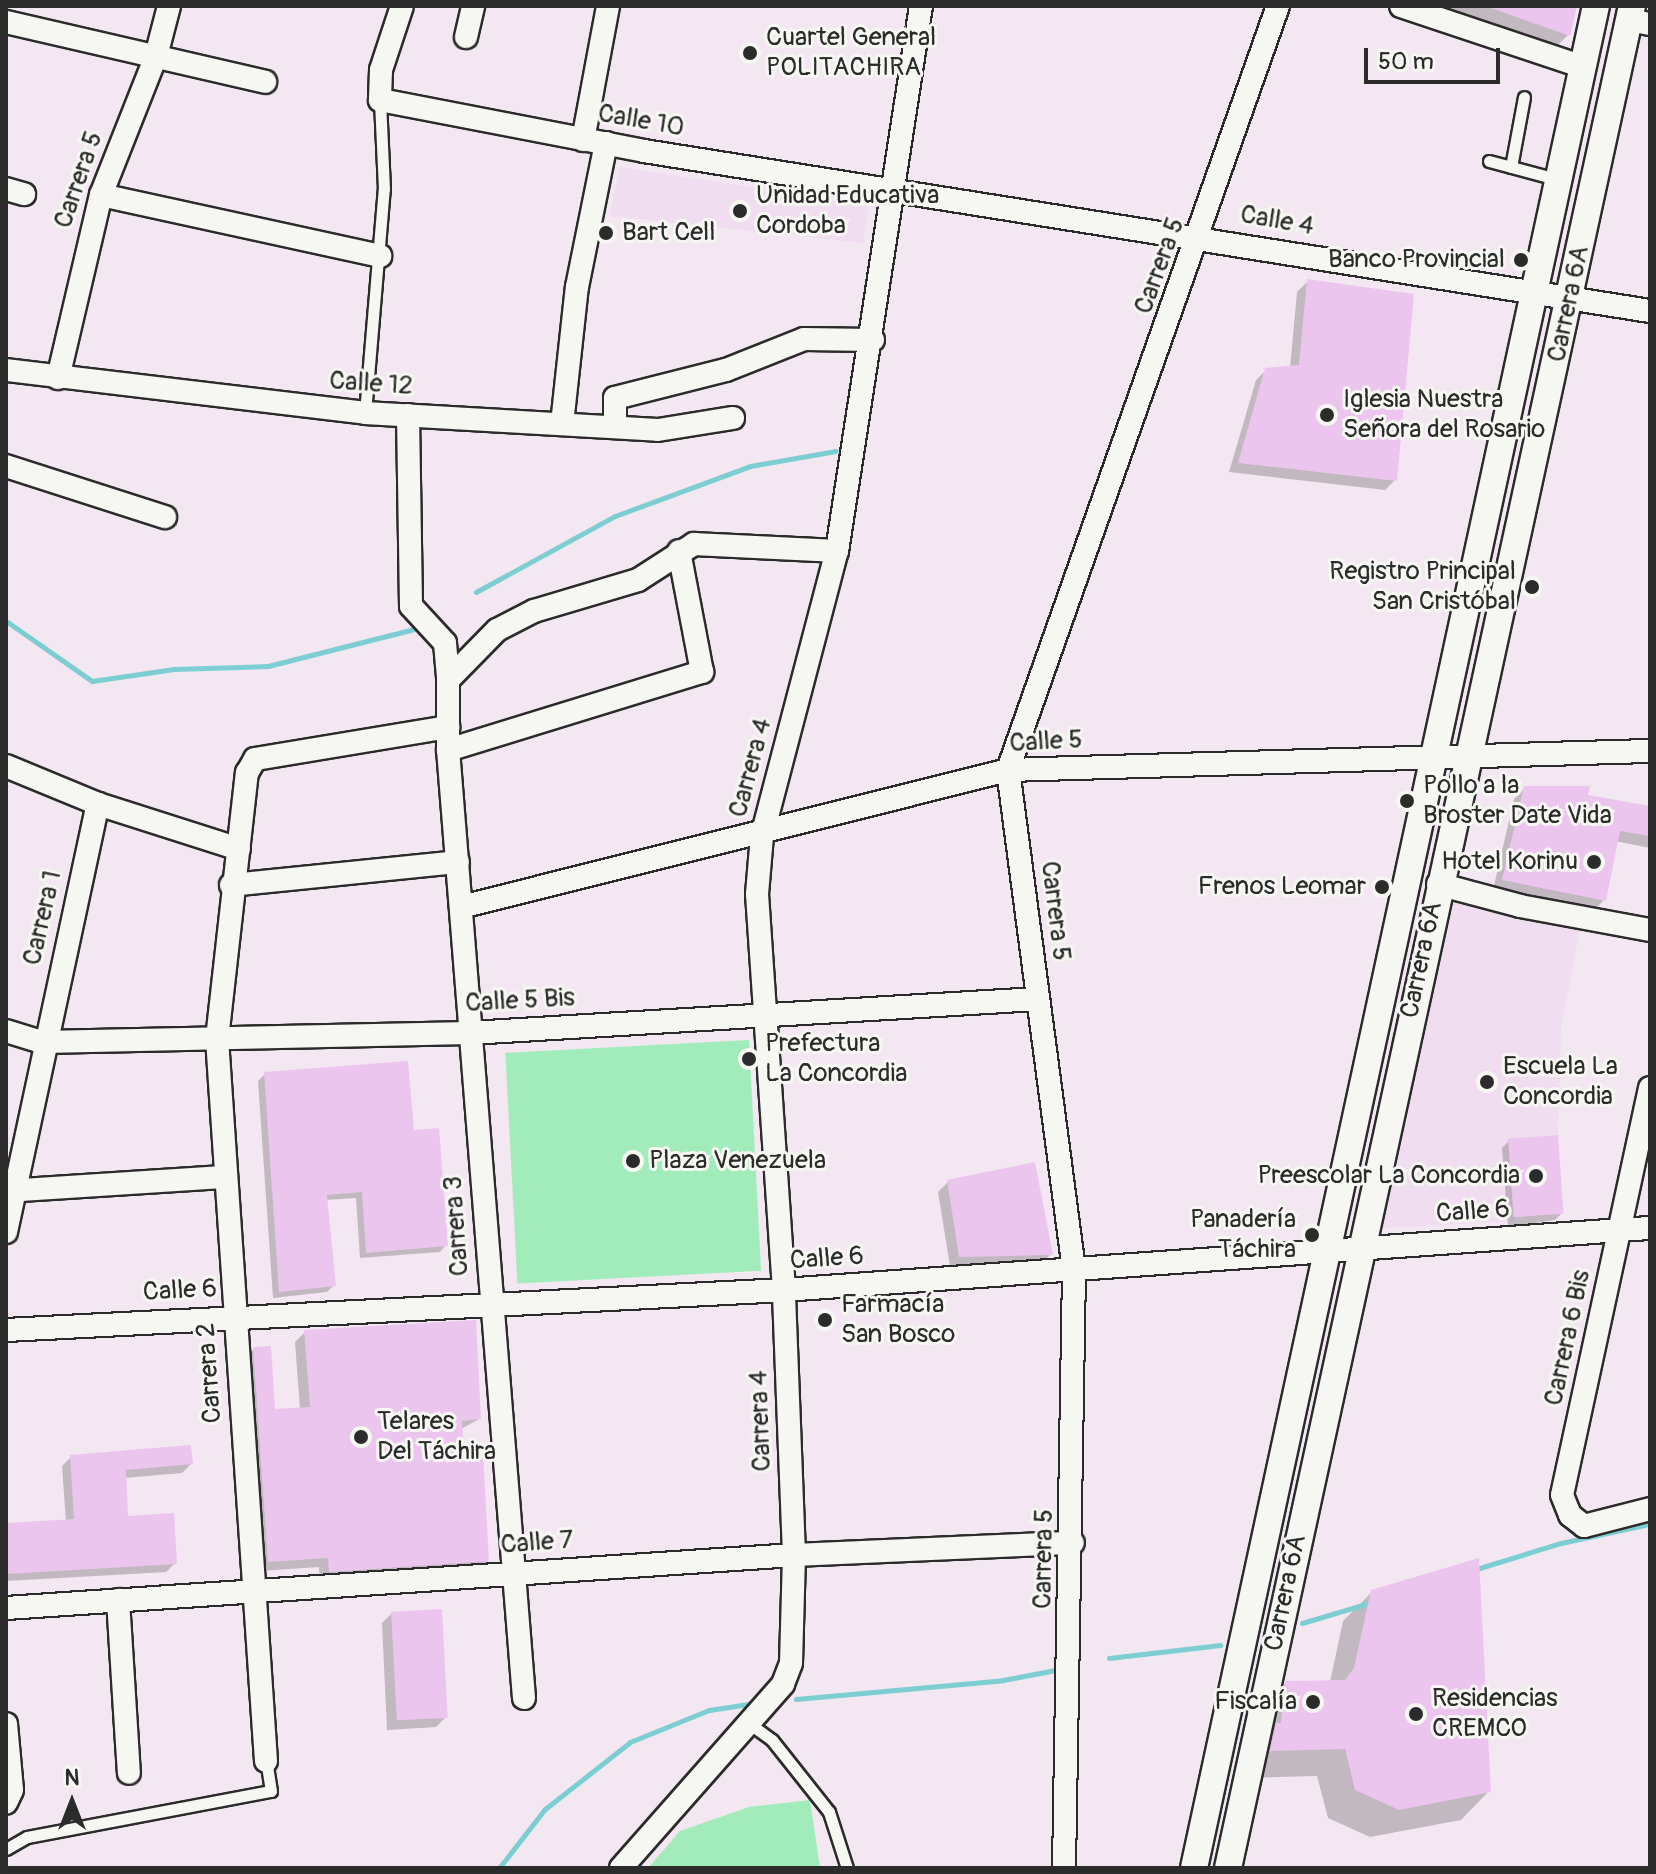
<!DOCTYPE html>
<html>
<head>
<meta charset="utf-8">
<style>
  body { margin:0 }
  #map { position:relative; width:1656px; height:1874px; overflow:hidden; background:#f3e7f1; font-family:Pangolin,sans-serif }
  div>[style] { position:absolute }
  [style*='--x'] { left:calc(var(--x)*1px); top:calc(var(--y)*1px); width:calc(var(--w)*1px); rotate:calc(var(--a)*1deg) }
  .built>* { inset:0; background:#f1ddf0 }
  .green>* { inset:0; background:#a2ecbb; transform-origin:0 0 }
  .shadow>* { inset:0; background:#0003 }
  .stream>* { height:5px; margin:-2.5px; padding:0 2.5px; transform-origin:2.5px; border-radius:2.5px; background:#7cced2 }
  .building>* { inset:0; background:#ebc5ee; transform-origin:0 0 }
  .roads { filter:drop-shadow(2px 0 #2b2b2b) drop-shadow(-2px 0 #2b2b2b) drop-shadow(0 2px #2b2b2b) drop-shadow(0 -2px #2b2b2b) }
  .service>* { height:11px; margin:-5.5px; padding:0 5.5px; transform-origin:5.5px; border-radius:5.5px; background:#f6f6f2 }
  .minor>* { height:22px; margin:-11px; padding:0 11px; transform-origin:11px; border-radius:11px; background:#f6f6f2 }
  .tertiary>* { height:26px; margin:-13px; padding:0 13px; transform-origin:13px; border-radius:13px; background:#f6f6f2 }
  .dots>* { width:22px; height:22px; translate:-50% -50%; box-sizing:border-box; border:4px solid #f6f6f2; border-radius:50% }
  span { translate:-50% -50%; white-space:nowrap; text-align:center; line-height:1.15; -webkit-text-stroke:6px #f6f6f2; paint-order:stroke }
  .poi-label { font-size:26px; color:#2b2b2b }
  .left { translate:0 -50%; text-align:left }
  .right { translate:-100% -50%; text-align:right }
  .street-label { font-size:26px; color:#2b2b2b }
  .frame { position:absolute; inset:0; border:8px solid #2b2b2b; pointer-events:none }
  .north { position:absolute; left:32px; top:1762px; width:80px; height:80px; -webkit-text-stroke:6px #f6f6f2; paint-order:stroke; rotate:0deg; font-size:22px; font-weight:700; line-height:32px; text-align:center; color:#2b2b2b }
  .north::after { content:''; display:block; margin:auto; width:28px; height:36px; background:#2b2b2b; clip-path:polygon(50% 0,100% 100%,50% 72%,0 100%) }
  .scale { position:absolute; left:1364px; top:48px; width:136px; height:36px; box-sizing:border-box; border:4px solid #2b2b2b; border-top:0; padding-left:10px; font-size:24px; line-height:28px; white-space:nowrap; color:#2b2b2b; -webkit-text-stroke:6px #f6f6f2; paint-order:stroke }
</style>
</head>
<body>
<div id="map">
  <div class="built">
    <i style="clip-path:polygon(619px 167px,869px 205px,863px 243px,610px 216px)"></i>
    <i style="clip-path:polygon(1454px 902px,1580px 928px,1561px 1028px,1558px 1135px,1509px 1139px,1515px 1221px,1382px 1228px)"></i>
  </div>
  <div class="green">
    <i style="left:749px;top:1040px;width:231px;height:244px;rotate:87deg"></i>
    <i style="clip-path:polygon(810px 1800px,820px 1868px,648px 1868px,680px 1831px,749px 1807px)"></i>
  </div>
  <div class="shadow">
    <i style="clip-path:polygon(1435px 6px,1575px 6px,1568px 35px,1558px 45px)"></i>
    <i style="clip-path:polygon(1307px 282px,1395px 480px,1385px 490px,1229px 472px,1256px 380px,1266px 370px,1290px 368px,1297px 292px)"></i>
    <i style="clip-path:polygon(1525px 788px,1650px 808px,1650px 848px,1615px 841px,1604px 900px,1594px 910px,1493px 890px,1514px 799px)"></i>
    <i style="clip-path:polygon(265px 1074px,413px 1133px,446px 1245px,440px 1252px,360px 1258px,356px 1198px,325px 1200px,334px 1285px,327px 1292px,273px 1298px,258px 1081px)"></i>
    <i style="clip-path:polygon(1509px 1141px,1562px 1213px,1555px 1220px,1508px 1227px,1502px 1148px)"></i>
    <i style="clip-path:polygon(948px 1182px,1051px 1254px,1041px 1264px,950px 1266px,938px 1192px)"></i>
    <i style="clip-path:polygon(305px 1332px,479px 1419px,461px 1429px,487px 1561px,477px 1571px,320px 1581px,319px 1567px,259px 1571px,244px 1359px,254px 1349px,273px 1411px,300px 1409px,295px 1342px)"></i>
    <i style="clip-path:polygon(71px 1457px,191px 1464px,182px 1473px,124px 1478px,127px 1518px,175px 1563px,166px 1572px,6px 1581px,6px 1525px,66px 1522px,62px 1466px)"></i>
    <i style="clip-path:polygon(1372px 1592px,1489px 1791px,1461px 1820px,1370px 1837px,1328px 1818px,1317px 1776px,1243px 1778px,1258px 1711px,1286px 1683px,1330px 1682px,1343px 1621px)"></i>
    <i style="clip-path:polygon(392px 1613px,446px 1717px,436px 1727px,387px 1730px,382px 1623px)"></i>
  </div>
  <div class="stream">
    <i style="--x:476;--y:592;--w:158;--a:-28.7"></i>
    <i style="--x:615;--y:516;--w:144;--a:-20.3"></i>
    <i style="--x:750;--y:466;--w:87;--a:-9.9"></i>
    <i style="--x:6;--y:621;--w:105;--a:34.9"></i>
    <i style="--x:92;--y:681;--w:83;--a:-8.3"></i>
    <i style="--x:174;--y:669;--w:94;--a:-1.8"></i>
    <i style="--x:268;--y:666;--w:159;--a:-14.2"></i>
    <i style="--x:1473;--y:1570;--w:92;--a:-17.1"></i>
    <i style="--x:1561;--y:1543;--w:91;--a:-12.1"></i>
    <i style="--x:1302;--y:1623;--w:73;--a:-16.7"></i>
    <i style="--x:1109;--y:1658;--w:112;--a:-6.7"></i>
    <i style="--x:796;--y:1699;--w:208;--a:-5.2"></i>
    <i style="--x:1003;--y:1680;--w:59;--a:-10.7"></i>
    <i style="--x:499;--y:1868;--w:75;--a:-52.1"></i>
    <i style="--x:545;--y:1809;--w:108;--a:-38.2"></i>
    <i style="--x:630;--y:1742;--w:85;--a:-22.1"></i>
    <i style="--x:709;--y:1710;--w:40;--a:-8.5"></i>
  </div>
  <div class="building">
    <i style="clip-path:polygon(1485px 6px,1577px 6px,1570px 36px)"></i>
    <i style="clip-path:polygon(1307px 279px,1414px 294px,1397px 481px,1238px 463px,1265px 368px,1299px 365px)"></i>
    <i style="clip-path:polygon(1524px 786px,1590px 786px,1588px 795px,1650px 806px,1650px 836px,1620px 831px,1606px 901px,1502px 880px)"></i>
    <i style="clip-path:polygon(408px 1061px,414px 1130px,439px 1128px,448px 1246px,366px 1253px,362px 1192px,327px 1195px,336px 1286px,279px 1292px,264px 1072px)"></i>
    <i style="left:1558px;top:1135px;width:79px;height:50px;rotate:86deg"></i>
    <i style="clip-path:polygon(1035px 1162px,1053px 1255px,959px 1257px,947px 1180px)"></i>
    <i style="clip-path:polygon(476px 1320px,481px 1419px,462px 1421px,464px 1454px,483px 1453px,489px 1561px,329px 1572px,328px 1558px,268px 1562px,253px 1347px,271px 1346px,275px 1409px,310px 1407px,304px 1330px)"></i>
    <i style="clip-path:polygon(191px 1445px,193px 1464px,126px 1470px,128px 1516px,174px 1513px,177px 1564px,6px 1574px,6px 1523px,74px 1519px,70px 1455px)"></i>
    <i style="clip-path:polygon(1479px 1558px,1491px 1792px,1399px 1810px,1355px 1790px,1345px 1749px,1270px 1751px,1276px 1723px,1281px 1723px,1285px 1681px,1345px 1680px,1354px 1668px,1371px 1590px)"></i>
    <i style="left:442px;top:1609px;width:109px;height:51px;rotate:87deg"></i>
  </div>
  <div class="roads">
    <div class="service">
      <i style="--x:1489;--y:161;--w:73;--a:15"></i>
      <i style="--x:1511;--y:167;--w:71;--a:-79.5"></i>
      <i style="--x:365;--y:413;--w:225;--a:-85.2"></i>
      <i style="--x:384;--y:189;--w:89;--a:-92.6"></i>
      <i style="--x:750;--y:1724;--w:27;--a:36"></i>
      <i style="--x:772;--y:1740;--w:92;--a:51.6"></i>
      <i style="--x:829;--y:1812;--w:59;--a:72.2"></i>
      <i style="--x:6;--y:1849;--w:24;--a:-30"></i>
      <i style="--x:27;--y:1837;--w:248;--a:-10.7"></i>
      <i style="--x:271;--y:1791;--w:30;--a:-99"></i>
    </div>
    <div class="minor">
      <i style="--x:402;--y:6;--w:67;--a:108.2"></i>
      <i style="--x:381;--y:70;--w:30;--a:92"></i>
      <i style="--x:380;--y:100;--w:269;--a:10.9"></i>
      <i style="--x:644;--y:151;--w:1019;--a:9.04"></i>
      <i style="--x:1401;--y:6;--w:192;--a:18.5"></i>
      <i style="--x:1629;--y:20;--w:21;--a:11"></i>
      <i style="--x:6;--y:22;--w:266;--a:13"></i>
      <i style="--x:466;--y:37;--w:32;--a:-77"></i>
      <i style="--x:583;--y:140;--w:136;--a:-79.4"></i>
      <i style="--x:6;--y:189;--w:19;--a:16"></i>
      <i style="--x:101;--y:195;--w:286;--a:12.3"></i>
      <i style="--x:6;--y:370;--w:362;--a:6.8"></i>
      <i style="--x:365;--y:413;--w:293;--a:3.3"></i>
      <i style="--x:658;--y:430;--w:76;--a:-9.1"></i>
      <i style="--x:58;--y:378;--w:188;--a:-76.8"></i>
      <i style="--x:101;--y:195;--w:149;--a:-68.4"></i>
      <i style="--x:156;--y:56;--w:52;--a:-75.4"></i>
      <i style="--x:408;--y:415;--w:191;--a:89.1"></i>
      <i style="--x:411;--y:606;--w:50;--a:47.4"></i>
      <i style="--x:445;--y:643;--w:37;--a:85"></i>
      <i style="--x:562;--y:424;--w:138;--a:-83.8"></i>
      <i style="--x:577;--y:287;--w:147;--a:-78.6"></i>
      <i style="--x:615;--y:427;--w:29;--a:-90"></i>
      <i style="--x:615;--y:398;--w:114;--a:-14.2"></i>
      <i style="--x:726;--y:370;--w:84;--a:-21.7"></i>
      <i style="--x:804;--y:339;--w:69;--a:0.8"></i>
      <i style="--x:6;--y:466;--w:167;--a:17.8"></i>
      <i style="--x:448;--y:750;--w:266;--a:-17.1"></i>
      <i style="--x:702;--y:672;--w:123;--a:-100.8"></i>
      <i style="--x:6;--y:766;--w:100;--a:22.4"></i>
      <i style="--x:98;--y:804;--w:148;--a:17.7"></i>
      <i style="--x:1438;--y:884;--w:85;--a:15"></i>
      <i style="--x:1520;--y:906;--w:132;--a:10.5"></i>
      <i style="--x:231;--y:885;--w:228;--a:-5.8"></i>
      <i style="--x:461;--y:907;--w:564;--a:-14.06"></i>
      <i style="--x:1008;--y:770;--w:642;--a:-1.7"></i>
      <i style="--x:6;--y:1031;--w:39;--a:17"></i>
      <i style="--x:43;--y:1042;--w:427;--a:-1.2"></i>
      <i style="--x:470;--y:1033;--w:569;--a:-3.43"></i>
      <i style="--x:1650;--y:1088;--w:416;--a:102.2"></i>
      <i style="--x:1562;--y:1495;--w:22;--a:68"></i>
      <i style="--x:1570;--y:1515;--w:18;--a:38"></i>
      <i style="--x:1584;--y:1526;--w:68;--a:-14.4"></i>
      <i style="--x:6;--y:1191;--w:218;--a:-3.7"></i>
      <i style="--x:6;--y:1232;--w:438;--a:-77.9"></i>
      <i style="--x:6;--y:1330;--w:779;--a:-2.94"></i>
      <i style="--x:784;--y:1290;--w:868;--a:-4.1"></i>
      <i style="--x:118;--y:1600;--w:173;--a:86.4"></i>
      <i style="--x:6;--y:1608;--w:790;--a:-3.85"></i>
      <i style="--x:794;--y:1555;--w:279;--a:-2.5"></i>
      <i style="--x:524;--y:1698;--w:951;--a:-94.58"></i>
      <i style="--x:448;--y:750;--w:70;--a:-90"></i>
      <i style="--x:448;--y:680;--w:70;--a:-45.6"></i>
      <i style="--x:497;--y:630;--w:42;--a:-27.2"></i>
      <i style="--x:534;--y:611;--w:109;--a:-16.6"></i>
      <i style="--x:638;--y:580;--w:67;--a:-32.7"></i>
      <i style="--x:694;--y:544;--w:143;--a:2.8"></i>
      <i style="--x:6;--y:1724;--w:66;--a:84.8"></i>
      <i style="--x:12;--y:1790;--w:14;--a:115"></i>
      <i style="--x:266;--y:1761;--w:724;--a:-93.88"></i>
      <i style="--x:217;--y:1039;--w:268;--a:-83.6"></i>
      <i style="--x:247;--y:773;--w:16;--a:-60"></i>
      <i style="--x:255;--y:759;--w:196;--a:-9.4"></i>
      <i style="--x:621;--y:1868;--w:245;--a:-48.6"></i>
      <i style="--x:783;--y:1684;--w:22;--a:-69"></i>
      <i style="--x:791;--y:1663;--w:108;--a:-88.4"></i>
      <i style="--x:794;--y:1555;--w:265;--a:-92.2"></i>
      <i style="--x:784;--y:1290;--w:397;--a:-93.9"></i>
      <i style="--x:757;--y:894;--w:58;--a:-85.1"></i>
      <i style="--x:762;--y:836;--w:295;--a:-75.3"></i>
      <i style="--x:837;--y:551;--w:551;--a:-81.24"></i>
      <i style="--x:1064;--y:1868;--w:598;--a:-89.04"></i>
      <i style="--x:1074;--y:1270;--w:504;--a:-97.52"></i>
      <i style="--x:1008;--y:770;--w:810;--a:-70.54"></i>
    </div>
    <div class="tertiary">
      <i style="--x:1194;--y:1868;--w:1905;--a:-77.82"></i>
      <i style="--x:1228;--y:1868;--w:1905;--a:-77.76"></i>
    </div>
  </div>
  <div class="dots">
    <i style="left:750px;top:53px;background:#2b2b2b"></i>
    <i style="left:740px;top:211px;background:#2b2b2b"></i>
    <i style="left:606px;top:233px;background:#2b2b2b"></i>
    <i style="left:1521px;top:260px;background:#2b2b2b"></i>
    <i style="left:1327px;top:415px;background:#2b2b2b"></i>
    <i style="left:1532px;top:587px;background:#2b2b2b"></i>
    <i style="left:1407px;top:801px;background:#2b2b2b"></i>
    <i style="left:1594px;top:862px;background:#2b2b2b"></i>
    <i style="left:1382px;top:887px;background:#2b2b2b"></i>
    <i style="left:749px;top:1059px;background:#2b2b2b"></i>
    <i style="left:1487px;top:1082px;background:#2b2b2b"></i>
    <i style="left:633px;top:1161px;background:#2b2b2b"></i>
    <i style="left:1536px;top:1176px;background:#2b2b2b"></i>
    <i style="left:1312px;top:1235px;background:#2b2b2b"></i>
    <i style="left:825px;top:1320px;background:#2b2b2b"></i>
    <i style="left:361px;top:1437px;background:#2b2b2b"></i>
    <i style="left:1313px;top:1702px;background:#2b2b2b"></i>
    <i style="left:1416px;top:1714px;background:#2b2b2b"></i>
  </div>
  <div class="poi-label">
    <span class="left" style="left:766px;top:53px">Cuartel General<br>POLITACHIRA</span>
    <span class="left" style="left:756px;top:211px">Unidad Educativa<br>Cordoba</span>
    <span class="left" style="left:622px;top:233px">Bart Cell</span>
    <span class="right" style="left:1505px;top:260px">Banco Provincial</span>
    <span class="left" style="left:1343px;top:415px">Iglesia Nuestra<br>Señora del Rosario</span>
    <span class="right" style="left:1516px;top:587px">Registro Principal<br>San Cristóbal</span>
    <span class="left" style="left:1423px;top:801px">Pollo a la<br>Broster Date Vida</span>
    <span class="right" style="left:1578px;top:862px">Hotel Korinu</span>
    <span class="right" style="left:1366px;top:887px">Frenos Leomar</span>
    <span class="left" style="left:765px;top:1059px">Prefectura<br>La Concordia</span>
    <span class="left" style="left:1503px;top:1082px">Escuela La<br>Concordia</span>
    <span class="left" style="left:649px;top:1161px">Plaza Venezuela</span>
    <span class="right" style="left:1520px;top:1176px">Preescolar La Concordia</span>
    <span class="right" style="left:1296px;top:1235px">Panadería<br>Táchira</span>
    <span class="left" style="left:841px;top:1320px">Farmacía<br>San Bosco</span>
    <span class="left" style="left:377px;top:1437px">Telares<br>Del Táchira</span>
    <span class="left" style="left:1432px;top:1714px">Residencias<br>CREMCO</span>
    <span class="right" style="left:1297px;top:1702px">Fiscalía</span>
  </div>
  <div class="street-label">
    <span style="left:641px;top:121px;rotate:10deg">Calle 10</span>
    <span style="left:79px;top:180px;rotate:-71deg">Carrera 5</span>
    <span style="left:1277px;top:221px;rotate:10deg">Calle 4</span>
    <span style="left:1160px;top:266px;rotate:-70deg">Carrera 5</span>
    <span style="left:1569px;top:304px;rotate:-78deg">Carrera 6A</span>
    <span style="left:371px;top:384px;rotate:4deg">Calle 12</span>
    <span style="left:1046px;top:742px;rotate:-3deg">Calle 5</span>
    <span style="left:751px;top:768px;rotate:-75deg">Carrera 4</span>
    <span style="left:1055px;top:911px;rotate:83deg">Carrera 5</span>
    <span style="left:43px;top:918px;rotate:-77deg">Carrera 1</span>
    <span style="left:1422px;top:960px;rotate:-78deg">Carrera 6A</span>
    <span style="left:520px;top:1001px;rotate:-3deg">Calle 5 Bis</span>
    <span style="left:1473px;top:1212px;rotate:-4deg">Calle 6</span>
    <span style="left:457px;top:1226px;rotate:-94deg">Carrera 3</span>
    <span style="left:827px;top:1259px;rotate:-4deg">Calle 6</span>
    <span style="left:180px;top:1291px;rotate:-3deg">Calle 6</span>
    <span style="left:1568px;top:1338px;rotate:-78deg">Carrera 6 Bis</span>
    <span style="left:210px;top:1373px;rotate:-94deg">Carrera 2</span>
    <span style="left:761px;top:1421px;rotate:-92deg">Carrera 4</span>
    <span style="left:537px;top:1543px;rotate:-4deg">Calle 7</span>
    <span style="left:1044px;top:1559px;rotate:-89deg">Carrera 5</span>
    <span style="left:1286px;top:1593px;rotate:-78deg">Carrera 6A</span>
  </div>
  <div class="frame"></div>
  <div class="north">N</div>
  <div class="scale">50 m</div>
</div>
</body>
</html>
